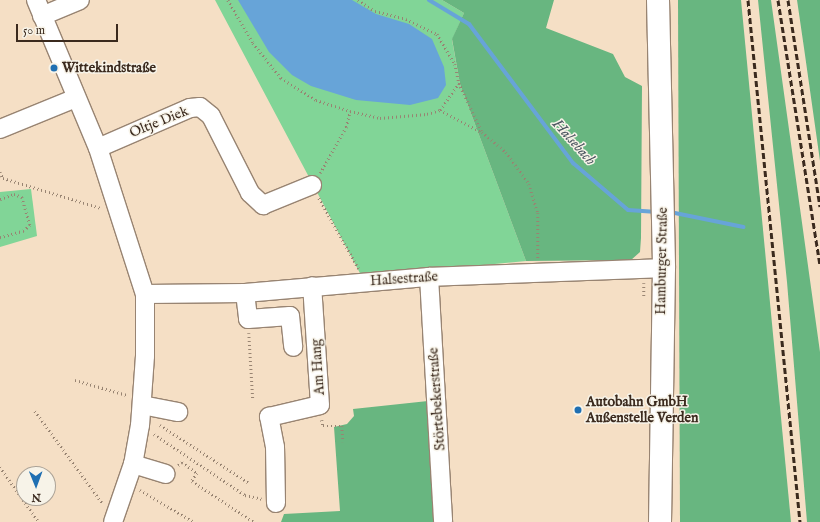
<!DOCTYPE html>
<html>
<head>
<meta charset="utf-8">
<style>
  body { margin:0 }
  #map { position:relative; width:820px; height:522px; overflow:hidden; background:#f5dfc5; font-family:"IM FELL English",serif }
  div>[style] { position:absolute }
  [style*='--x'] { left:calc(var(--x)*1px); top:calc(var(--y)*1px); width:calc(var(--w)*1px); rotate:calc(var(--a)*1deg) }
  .green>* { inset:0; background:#81d597 }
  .forest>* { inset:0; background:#68b680 }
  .water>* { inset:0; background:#67a4d8 }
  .stream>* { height:4px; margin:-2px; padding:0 2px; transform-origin:2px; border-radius:2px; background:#67a4d8 }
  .path>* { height:2.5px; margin-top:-1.25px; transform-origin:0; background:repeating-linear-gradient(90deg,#988472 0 1px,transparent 0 4px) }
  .roads { filter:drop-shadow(1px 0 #988472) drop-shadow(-1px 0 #988472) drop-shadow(0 1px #988472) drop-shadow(0 -1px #988472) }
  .minor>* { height:18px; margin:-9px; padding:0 9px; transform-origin:9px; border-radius:9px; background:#fff }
  .major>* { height:22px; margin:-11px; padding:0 11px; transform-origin:11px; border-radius:11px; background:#fff }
  .rail>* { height:3px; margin-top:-1.5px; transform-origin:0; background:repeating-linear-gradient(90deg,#3b2a1e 0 6px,transparent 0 9px) }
  .dots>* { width:11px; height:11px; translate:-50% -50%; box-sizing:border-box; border:2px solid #f7f3e8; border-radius:50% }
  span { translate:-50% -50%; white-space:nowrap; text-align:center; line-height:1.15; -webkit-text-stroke:3px #f7f3e8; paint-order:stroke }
  .poi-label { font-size:14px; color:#3b2a1e; font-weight:700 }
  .left { translate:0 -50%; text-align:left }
  .street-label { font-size:14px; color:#3b2a1e }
  .water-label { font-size:15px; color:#4a555f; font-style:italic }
  .north { position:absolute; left:16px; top:466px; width:40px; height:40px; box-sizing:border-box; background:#f7f3e8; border:1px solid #aca397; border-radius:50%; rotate:179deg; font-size:11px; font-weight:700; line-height:16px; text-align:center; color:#3b2a1e }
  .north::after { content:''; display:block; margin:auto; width:14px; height:18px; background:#1f6fb2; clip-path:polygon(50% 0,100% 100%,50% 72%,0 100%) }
  .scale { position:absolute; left:16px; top:24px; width:102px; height:18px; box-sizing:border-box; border:2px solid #3b2a1e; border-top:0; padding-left:5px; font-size:12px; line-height:14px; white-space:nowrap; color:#3b2a1e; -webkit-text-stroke:3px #f7f3e8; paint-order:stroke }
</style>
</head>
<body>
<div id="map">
  <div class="green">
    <i style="clip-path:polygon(215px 0,442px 0,464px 13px,452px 40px,460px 84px,526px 261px,362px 277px)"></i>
    <i style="clip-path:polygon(31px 189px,37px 236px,0 247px,0 192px)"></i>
  </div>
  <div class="forest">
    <i style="clip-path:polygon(442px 0,554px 0,546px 28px,613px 54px,625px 77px,642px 86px,641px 238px,640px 252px,631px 260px,526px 261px,460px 84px,452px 39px,464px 13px)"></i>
    <i style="clip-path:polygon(678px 0,741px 0,791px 522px,680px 522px)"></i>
    <i style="clip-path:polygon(758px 0,771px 0,820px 352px,820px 522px,807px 522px,787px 282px)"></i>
    <i style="clip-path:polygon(797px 0,820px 0,820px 161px,804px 48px)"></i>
    <i style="clip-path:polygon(428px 401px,435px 522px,281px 522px,284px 514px,340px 511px,334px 427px,347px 424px,354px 416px,353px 409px)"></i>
  </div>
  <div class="water">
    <i style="clip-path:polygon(238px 0,352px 0,376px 14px,409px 24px,432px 39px,444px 67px,446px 85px,438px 98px,410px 105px,356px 100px,311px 86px,292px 75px,269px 52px)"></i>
  </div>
  <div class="stream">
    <i style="--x:429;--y:0;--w:47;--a:31"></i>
    <i style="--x:469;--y:24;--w:174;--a:53.2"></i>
    <i style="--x:573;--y:163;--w:72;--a:40.5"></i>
    <i style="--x:628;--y:210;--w:29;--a:4"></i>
    <i style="--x:670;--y:212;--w:75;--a:11.6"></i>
  </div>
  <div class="path">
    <i style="--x:228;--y:0;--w:50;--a:59.8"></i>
    <i style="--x:253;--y:43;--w:45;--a:51.3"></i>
    <i style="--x:281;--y:78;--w:41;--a:32.2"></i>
    <i style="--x:316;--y:100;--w:36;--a:18"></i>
    <i style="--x:358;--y:0;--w:20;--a:33"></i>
    <i style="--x:375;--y:11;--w:32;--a:14"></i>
    <i style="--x:406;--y:19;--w:34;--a:26"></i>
    <i style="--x:437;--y:34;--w:35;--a:59"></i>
    <i style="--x:455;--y:64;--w:19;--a:78"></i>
    <i style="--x:459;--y:83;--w:54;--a:64.9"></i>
    <i style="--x:482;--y:132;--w:31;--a:40"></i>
    <i style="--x:506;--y:152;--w:39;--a:54"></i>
    <i style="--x:529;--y:184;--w:30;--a:73"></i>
    <i style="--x:538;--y:213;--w:45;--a:90"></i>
    <i style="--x:440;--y:110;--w:47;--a:28.2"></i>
    <i style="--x:0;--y:172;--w:7;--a:63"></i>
    <i style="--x:3;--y:178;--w:102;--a:17"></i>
    <i style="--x:320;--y:173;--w:53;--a:-60.5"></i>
    <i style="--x:346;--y:127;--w:16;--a:-76"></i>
    <i style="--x:350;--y:111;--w:31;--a:13"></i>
    <i style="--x:380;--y:118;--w:47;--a:-4.9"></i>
    <i style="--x:427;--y:114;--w:14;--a:-17"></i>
    <i style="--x:440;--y:110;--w:33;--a:-55"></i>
    <i style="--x:319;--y:198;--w:81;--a:60.6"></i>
    <i style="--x:0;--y:199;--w:15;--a:-20"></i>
    <i style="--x:14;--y:194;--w:9;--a:21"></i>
    <i style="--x:22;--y:197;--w:29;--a:74"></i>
    <i style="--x:30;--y:225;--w:8;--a:135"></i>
    <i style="--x:24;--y:231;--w:25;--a:164"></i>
    <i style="--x:644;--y:283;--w:15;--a:90"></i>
    <i style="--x:249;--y:333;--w:67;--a:86.6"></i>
    <i style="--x:75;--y:380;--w:54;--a:16.1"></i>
    <i style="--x:35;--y:411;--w:115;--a:53.8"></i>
    <i style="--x:322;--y:420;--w:6;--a:81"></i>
    <i style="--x:323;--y:426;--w:19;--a:0"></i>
    <i style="--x:342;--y:426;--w:16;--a:86"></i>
    <i style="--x:160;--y:425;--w:106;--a:33.1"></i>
    <i style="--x:154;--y:434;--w:110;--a:33.8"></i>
    <i style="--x:245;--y:495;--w:17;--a:13"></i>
    <i style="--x:178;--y:465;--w:5;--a:-37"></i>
    <i style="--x:182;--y:462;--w:19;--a:36"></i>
    <i style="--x:197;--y:473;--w:9;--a:122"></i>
    <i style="--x:192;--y:481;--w:74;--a:33.5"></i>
    <i style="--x:0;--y:467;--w:67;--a:54.7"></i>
    <i style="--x:140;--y:490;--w:63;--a:30.7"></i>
  </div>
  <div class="roads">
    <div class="minor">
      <i style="--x:36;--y:0;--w:160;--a:67.3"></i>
      <i style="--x:98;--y:148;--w:153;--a:72.2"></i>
      <i style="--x:145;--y:294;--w:62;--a:90"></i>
      <i style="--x:145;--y:356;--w:69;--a:94.1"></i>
      <i style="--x:140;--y:425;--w:40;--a:100"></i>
      <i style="--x:133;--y:464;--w:61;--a:109"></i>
      <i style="--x:42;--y:16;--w:41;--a:-22.8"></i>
      <i style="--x:0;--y:129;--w:82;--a:-22.2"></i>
      <i style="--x:98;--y:148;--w:100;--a:-23.5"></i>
      <i style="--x:190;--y:108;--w:10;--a:-6"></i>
      <i style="--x:200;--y:107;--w:14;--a:39"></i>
      <i style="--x:211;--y:116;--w:86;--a:63.1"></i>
      <i style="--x:250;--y:193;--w:18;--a:43"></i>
      <i style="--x:263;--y:205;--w:53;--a:-22.2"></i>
      <i style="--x:429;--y:277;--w:245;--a:86.7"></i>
      <i style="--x:245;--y:293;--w:26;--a:83"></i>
      <i style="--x:248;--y:319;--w:42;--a:-4.1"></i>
      <i style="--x:290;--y:316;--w:31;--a:84"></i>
      <i style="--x:145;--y:294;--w:100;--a:-0.6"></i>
      <i style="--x:245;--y:293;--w:185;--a:-5"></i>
      <i style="--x:429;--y:277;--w:235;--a:-2.2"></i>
      <i style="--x:142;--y:405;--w:37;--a:11"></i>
      <i style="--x:133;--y:464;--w:34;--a:17"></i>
      <i style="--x:276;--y:503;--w:56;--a:-91"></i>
      <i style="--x:275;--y:447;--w:31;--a:-101"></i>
      <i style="--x:269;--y:417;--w:52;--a:-13.2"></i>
      <i style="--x:320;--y:405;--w:119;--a:-93.8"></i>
    </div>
    <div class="major">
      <i style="--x:658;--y:0;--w:268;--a:88.7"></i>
      <i style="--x:664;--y:268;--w:254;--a:90.9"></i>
    </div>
  </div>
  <div class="rail">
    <i style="--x:748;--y:0;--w:525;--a:84.31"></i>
    <i style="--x:778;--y:0;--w:268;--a:81"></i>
    <i style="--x:788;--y:0;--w:209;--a:81.2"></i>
  </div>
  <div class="dots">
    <i style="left:54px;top:68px;background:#1f6fb2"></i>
    <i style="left:578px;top:410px;background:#1f6fb2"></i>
  </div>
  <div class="poi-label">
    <span class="left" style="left:62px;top:68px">Wittekindstraße</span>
    <span class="left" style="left:586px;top:410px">Autobahn GmbH<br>Außenstelle Verden</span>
  </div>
  <div class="street-label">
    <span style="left:159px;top:122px;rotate:-22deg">Oltje Diek</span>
    <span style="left:662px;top:261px;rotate:-89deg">Hamburger Straße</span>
    <span style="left:404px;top:279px;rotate:-4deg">Halsestraße</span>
    <span style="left:318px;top:367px;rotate:-94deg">Am Hang</span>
    <span style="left:437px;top:399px;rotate:-94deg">Störtebekerstraße</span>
  </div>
  <div class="water-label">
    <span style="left:574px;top:142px;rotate:48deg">Halsebach</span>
  </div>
  <div class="north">N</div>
  <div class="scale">50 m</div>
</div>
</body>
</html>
